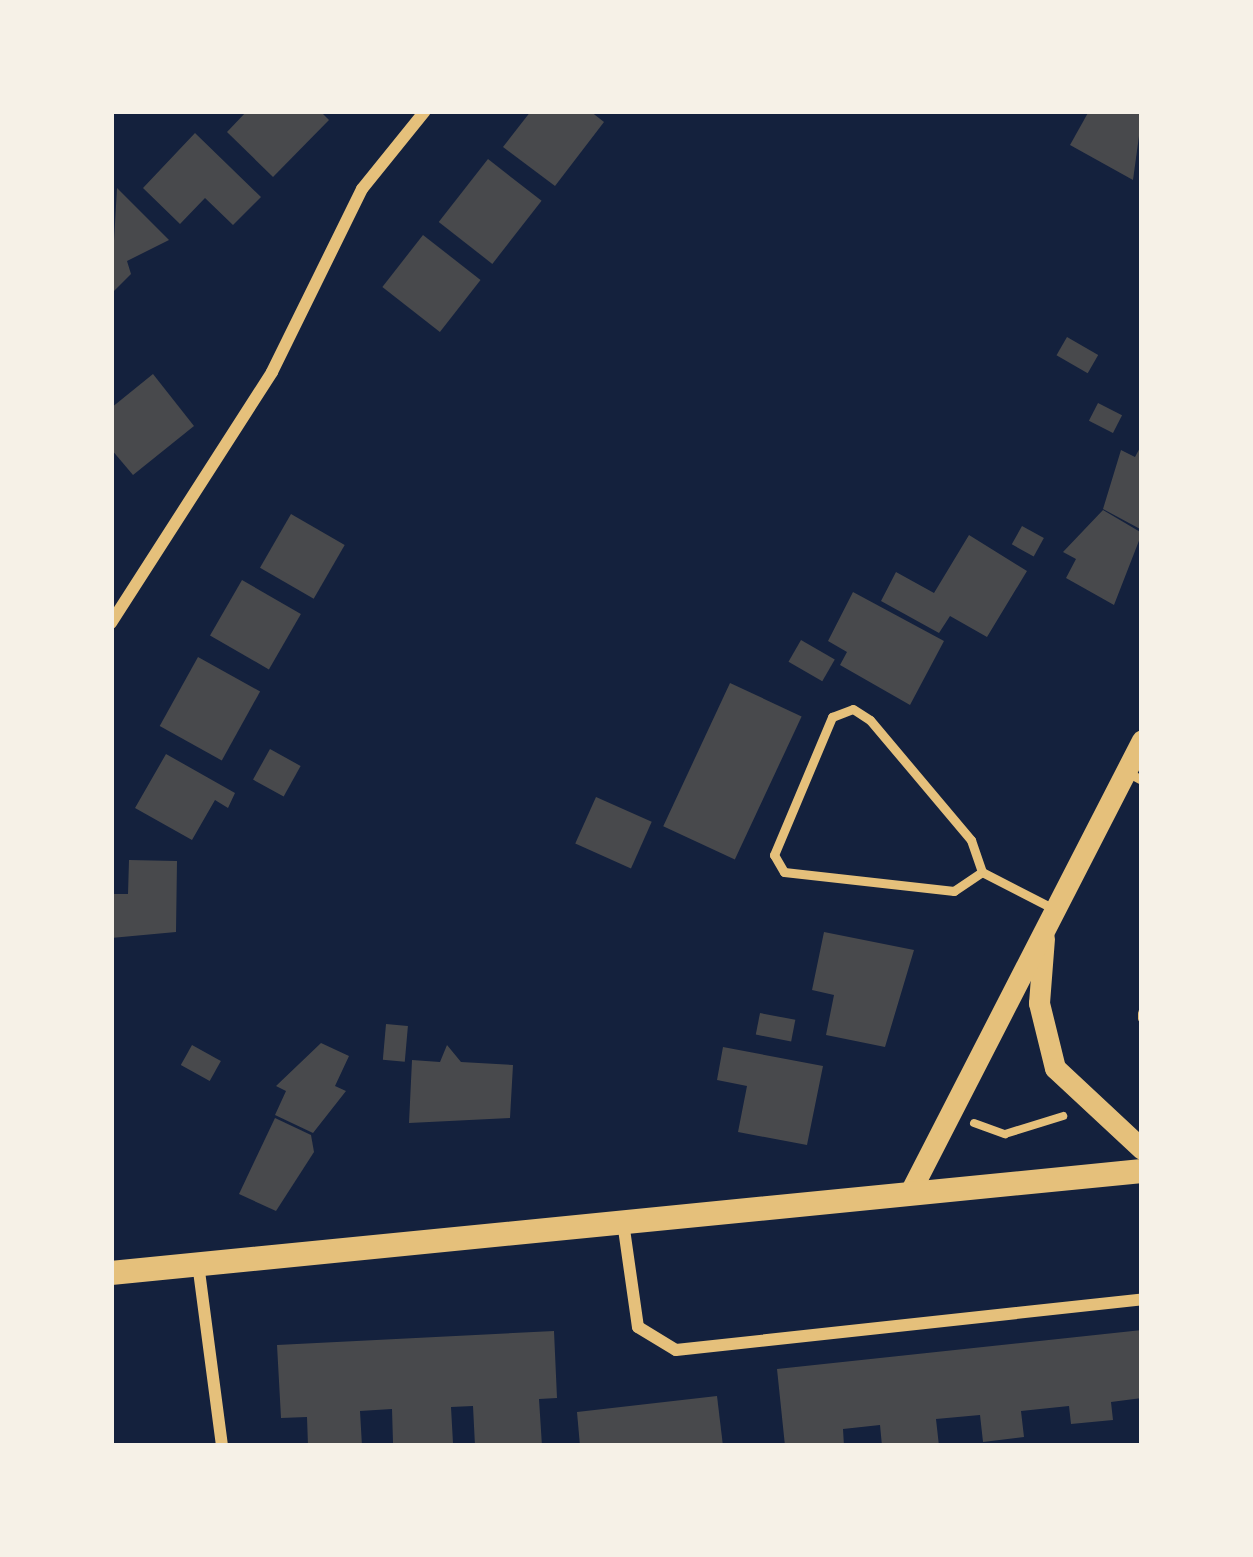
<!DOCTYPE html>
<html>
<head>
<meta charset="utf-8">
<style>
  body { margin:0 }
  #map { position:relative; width:1253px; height:1557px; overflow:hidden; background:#14213d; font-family:"IBM Plex Sans",sans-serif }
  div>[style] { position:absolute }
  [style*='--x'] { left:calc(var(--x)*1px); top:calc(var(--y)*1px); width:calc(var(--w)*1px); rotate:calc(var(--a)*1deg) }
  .building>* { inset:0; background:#48494c; transform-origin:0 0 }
  .path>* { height:8px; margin:-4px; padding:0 4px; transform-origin:4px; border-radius:4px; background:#e5c07b }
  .service>* { height:9px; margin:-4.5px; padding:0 4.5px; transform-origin:4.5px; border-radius:4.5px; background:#e5c07b }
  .minor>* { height:12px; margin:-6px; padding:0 6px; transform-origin:6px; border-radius:6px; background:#e5c07b }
  .tertiary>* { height:21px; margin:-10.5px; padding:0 10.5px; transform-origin:10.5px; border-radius:10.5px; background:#e5c07b }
  .secondary>* { height:24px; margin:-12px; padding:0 12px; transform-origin:12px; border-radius:12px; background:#e5c07b }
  span { translate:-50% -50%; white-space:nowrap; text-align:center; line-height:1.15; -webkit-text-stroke:12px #f6f1e7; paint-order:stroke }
  .frame { position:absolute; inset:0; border:114px solid #f6f1e7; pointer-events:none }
</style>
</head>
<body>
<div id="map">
  <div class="building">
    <i style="clip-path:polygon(247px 111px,320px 111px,329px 120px,273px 177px,227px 132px)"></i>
    <i style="clip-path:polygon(531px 111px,590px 111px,604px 122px,555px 186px,503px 147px)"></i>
    <i style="clip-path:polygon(1089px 111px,1142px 114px,1133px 180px,1070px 145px)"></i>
    <i style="clip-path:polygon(195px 133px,261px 197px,233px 225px,205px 198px,180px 224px,143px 188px)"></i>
    <i style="left:488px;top:159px;width:68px;height:80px;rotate:38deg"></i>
    <i style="clip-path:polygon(117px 188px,169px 240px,127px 261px,131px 274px,111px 294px)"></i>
    <i style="left:423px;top:235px;width:73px;height:66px;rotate:38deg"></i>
    <i style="left:1067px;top:337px;width:36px;height:21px;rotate:30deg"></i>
    <i style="clip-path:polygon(153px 374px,194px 426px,133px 475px,111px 449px,111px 408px)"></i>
    <i style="left:1098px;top:403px;width:27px;height:20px;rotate:27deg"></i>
    <i style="clip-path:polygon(1142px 444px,1142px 530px,1103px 509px,1121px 450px,1135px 457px)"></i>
    <i style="clip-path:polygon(1103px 510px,1142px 533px,1114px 605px,1066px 578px,1076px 559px,1063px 552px)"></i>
    <i style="left:291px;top:514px;width:62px;height:62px;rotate:30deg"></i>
    <i style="left:1022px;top:526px;width:25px;height:21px;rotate:29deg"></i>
    <i style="clip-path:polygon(969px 535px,1027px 571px,987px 637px,950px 616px,939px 633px,881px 601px,896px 572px,934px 593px)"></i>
    <i style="left:242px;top:580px;width:68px;height:64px;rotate:30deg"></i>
    <i style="clip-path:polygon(853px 592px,944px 641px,910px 705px,840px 665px,847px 652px,828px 641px)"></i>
    <i style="left:801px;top:640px;width:39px;height:25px;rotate:30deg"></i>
    <i style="left:198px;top:657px;width:71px;height:79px;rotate:29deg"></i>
    <i style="left:730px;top:683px;width:79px;height:158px;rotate:25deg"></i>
    <i style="left:270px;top:749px;width:35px;height:35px;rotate:29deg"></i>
    <i style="clip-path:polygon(166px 754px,235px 793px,228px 808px,215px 800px,192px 840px,135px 808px)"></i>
    <i style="left:596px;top:797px;width:61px;height:51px;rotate:24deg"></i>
    <i style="clip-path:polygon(129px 860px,177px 861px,176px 932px,111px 938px,111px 894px,128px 894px)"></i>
    <i style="clip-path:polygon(824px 932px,914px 950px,885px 1047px,826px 1035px,834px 995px,812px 990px)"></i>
    <i style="left:760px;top:1013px;width:36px;height:22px;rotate:11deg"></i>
    <i style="left:386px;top:1024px;width:22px;height:36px;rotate:5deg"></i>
    <i style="clip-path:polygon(321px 1043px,349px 1056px,335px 1086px,346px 1091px,313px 1133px,275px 1115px,286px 1091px,276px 1086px)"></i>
    <i style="left:192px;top:1045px;width:33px;height:23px;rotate:29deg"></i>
    <i style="clip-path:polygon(447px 1045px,461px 1062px,513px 1065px,510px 1118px,409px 1123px,412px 1060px,440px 1062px)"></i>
    <i style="clip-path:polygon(723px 1047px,823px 1066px,807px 1145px,738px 1132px,747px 1086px,717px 1080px)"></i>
    <i style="clip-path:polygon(275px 1118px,311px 1135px,314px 1152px,276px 1211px,239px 1194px)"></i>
    <i style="clip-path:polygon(1142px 1330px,1142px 1398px,1111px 1402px,1113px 1420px,1071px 1424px,1069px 1406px,1021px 1411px,1024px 1437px,983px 1442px,980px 1415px,936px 1419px,939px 1446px,882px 1446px,880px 1425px,843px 1429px,844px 1446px,785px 1446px,777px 1369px)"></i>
    <i style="clip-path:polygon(554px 1331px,557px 1398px,539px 1399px,542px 1446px,475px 1446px,473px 1406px,451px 1407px,453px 1443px,441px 1446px,393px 1443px,392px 1409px,360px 1411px,362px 1446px,308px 1446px,307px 1417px,281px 1418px,277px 1345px)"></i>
    <i style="clip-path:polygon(717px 1396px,723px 1446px,580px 1446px,577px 1412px)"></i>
  </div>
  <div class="path">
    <i style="--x:974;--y:1123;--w:33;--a:20"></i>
    <i style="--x:1005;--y:1134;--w:61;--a:-17.2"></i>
  </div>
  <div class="service">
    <i style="--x:1125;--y:771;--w:19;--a:28"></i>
    <i style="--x:982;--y:872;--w:34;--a:146"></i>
    <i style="--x:954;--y:891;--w:171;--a:-173.6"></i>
    <i style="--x:784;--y:872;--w:20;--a:-120"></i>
    <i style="--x:774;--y:855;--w:150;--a:-67.2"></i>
    <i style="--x:832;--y:717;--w:22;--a:-21"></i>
    <i style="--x:853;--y:709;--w:20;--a:33"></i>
    <i style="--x:870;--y:720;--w:157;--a:49.9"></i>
    <i style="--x:971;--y:840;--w:34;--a:71"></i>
    <i style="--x:982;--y:872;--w:81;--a:27.2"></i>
    <i style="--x:1142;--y:1013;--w:5;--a:90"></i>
  </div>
  <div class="minor">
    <i style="--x:111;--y:623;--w:298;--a:-57.3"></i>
    <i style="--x:272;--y:372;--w:204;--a:-63.8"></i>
    <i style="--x:362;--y:189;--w:100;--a:-51.1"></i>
    <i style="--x:623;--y:1222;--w:106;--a:81.9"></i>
    <i style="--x:638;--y:1327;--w:44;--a:31.2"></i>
    <i style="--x:676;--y:1350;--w:469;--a:-6.2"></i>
    <i style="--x:199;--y:1271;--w:177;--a:82.5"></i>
  </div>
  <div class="tertiary">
    <i style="--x:1044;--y:938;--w:65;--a:94.4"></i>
    <i style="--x:1039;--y:1003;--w:67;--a:76.2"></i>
    <i style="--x:1055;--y:1068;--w:119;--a:43"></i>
    <i style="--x:909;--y:1194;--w:510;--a:-62.83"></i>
  </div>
  <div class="secondary">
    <i style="--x:111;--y:1273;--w:1036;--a:-5.65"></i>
  </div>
  <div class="frame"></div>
</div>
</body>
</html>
